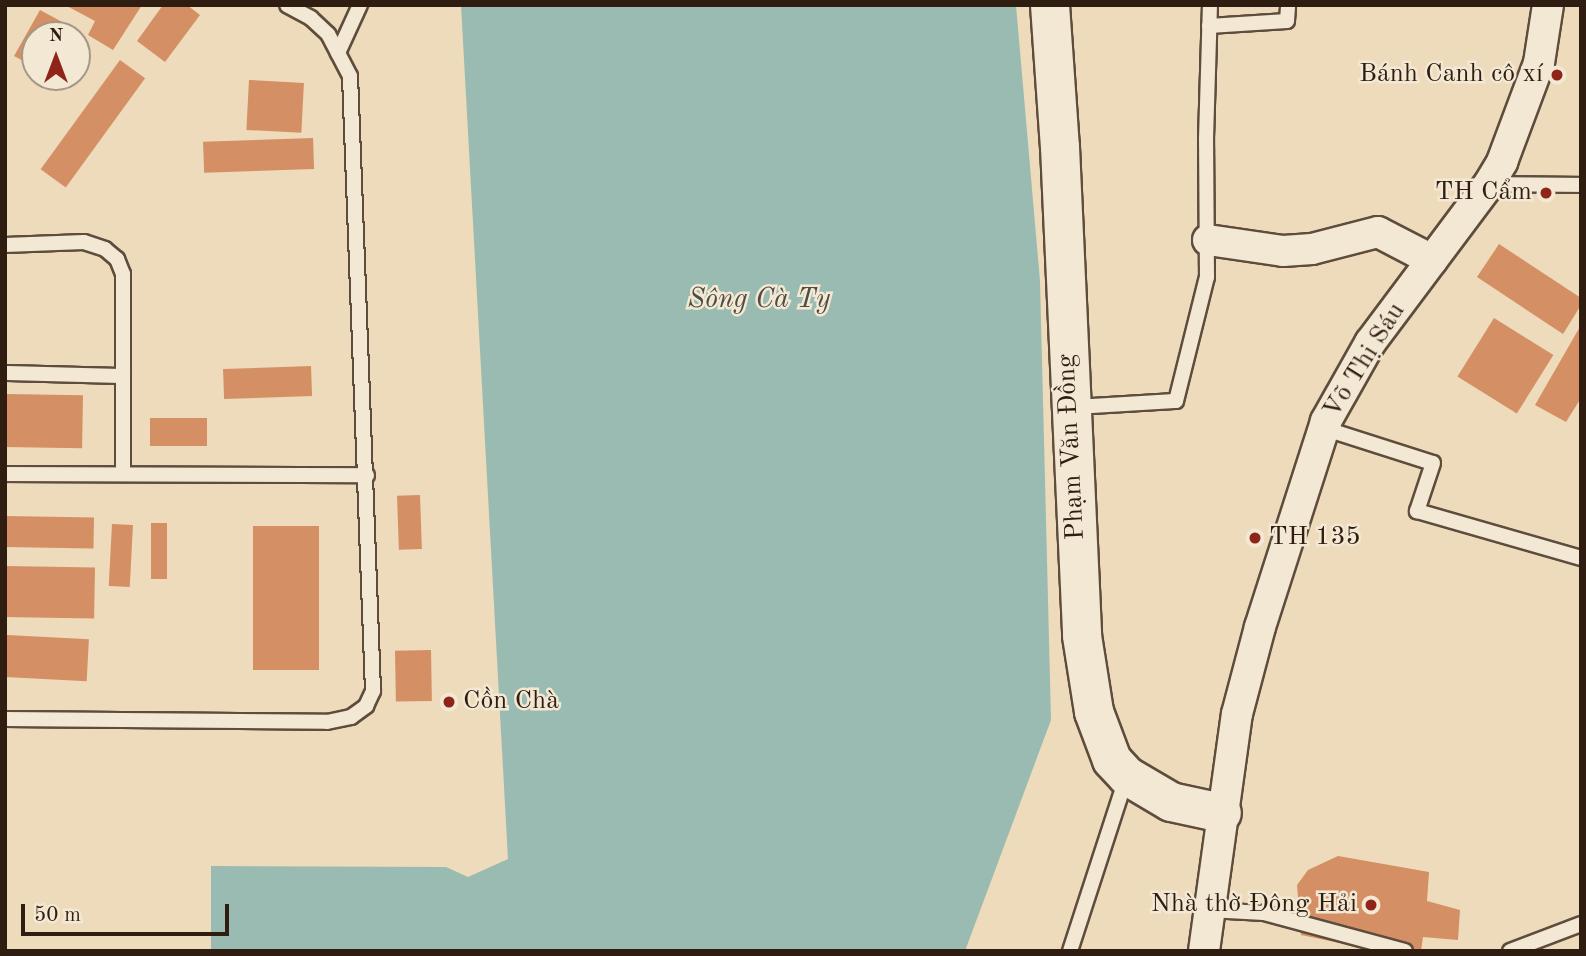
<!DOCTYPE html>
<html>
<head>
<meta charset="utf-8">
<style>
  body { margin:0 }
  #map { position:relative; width:1586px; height:956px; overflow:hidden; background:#eddbbb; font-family:"Old Standard TT",serif }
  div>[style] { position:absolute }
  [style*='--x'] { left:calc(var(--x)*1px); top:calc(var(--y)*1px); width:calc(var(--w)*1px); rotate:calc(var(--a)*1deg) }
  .water>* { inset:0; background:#99bbb1 }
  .building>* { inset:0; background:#d48f64; transform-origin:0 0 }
  .roads { filter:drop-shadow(2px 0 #5e4c3c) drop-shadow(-2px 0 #5e4c3c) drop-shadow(0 2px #5e4c3c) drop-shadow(0 -2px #5e4c3c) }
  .lane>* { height:14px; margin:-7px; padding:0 7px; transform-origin:7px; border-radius:7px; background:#f3e8d3 }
  .street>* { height:30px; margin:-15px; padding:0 15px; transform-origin:15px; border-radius:15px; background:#f3e8d3 }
  .secondary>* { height:38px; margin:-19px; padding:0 19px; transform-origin:19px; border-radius:19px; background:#f3e8d3 }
  .dots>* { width:19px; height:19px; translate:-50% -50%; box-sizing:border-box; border:4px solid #f3e8d3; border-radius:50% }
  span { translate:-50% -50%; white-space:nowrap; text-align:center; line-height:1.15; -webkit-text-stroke:5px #f3e8d3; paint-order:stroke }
  .poi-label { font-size:26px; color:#2f1d11 }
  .right { translate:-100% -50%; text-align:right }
  .left { translate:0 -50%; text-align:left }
  .street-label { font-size:26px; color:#2f1d11 }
  .water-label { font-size:28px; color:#4f4c41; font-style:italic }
  .frame { position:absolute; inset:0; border:7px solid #2f1d11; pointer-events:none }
  .north { position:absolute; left:21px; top:21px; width:70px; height:70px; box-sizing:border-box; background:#f3e8d3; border:2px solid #a59785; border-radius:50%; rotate:0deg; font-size:19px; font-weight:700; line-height:28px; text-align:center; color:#2f1d11 }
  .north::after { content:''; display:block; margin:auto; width:24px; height:32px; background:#8f2418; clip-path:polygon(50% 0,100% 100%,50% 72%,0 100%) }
  .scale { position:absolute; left:21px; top:904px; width:208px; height:32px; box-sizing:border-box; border:4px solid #2f1d11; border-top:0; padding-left:9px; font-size:21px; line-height:24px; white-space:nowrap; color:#2f1d11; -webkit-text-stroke:5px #f3e8d3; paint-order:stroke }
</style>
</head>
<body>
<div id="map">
  <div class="water">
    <i style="clip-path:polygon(461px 5px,1016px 5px,1040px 281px,1051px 720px,965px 951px,211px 951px,211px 866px,446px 867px,468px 877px,508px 859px)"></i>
  </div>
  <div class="building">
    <i style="clip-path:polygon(65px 5px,142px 5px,113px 50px,88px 35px,95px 21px)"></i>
    <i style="clip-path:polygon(163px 5px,187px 5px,200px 15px,165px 62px,137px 41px)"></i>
    <i style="clip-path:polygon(40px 10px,79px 31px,77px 35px,35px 35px,35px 67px,14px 56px)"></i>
    <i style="left:120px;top:60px;width:31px;height:135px;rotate:36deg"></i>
    <i style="left:249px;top:80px;width:55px;height:50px;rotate:3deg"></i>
    <i style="left:313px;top:138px;width:31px;height:110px;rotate:88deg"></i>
    <i style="clip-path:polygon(1499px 244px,1581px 298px,1581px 305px,1563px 334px,1477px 277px)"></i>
    <i style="left:1494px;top:318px;width:70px;height:69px;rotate:32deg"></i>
    <i style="clip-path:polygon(1581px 325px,1581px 398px,1566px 422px,1535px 405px)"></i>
    <i style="left:311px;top:366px;width:30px;height:88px;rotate:88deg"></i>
    <i style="left:5px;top:394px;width:78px;height:53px;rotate:1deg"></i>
    <i style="left:150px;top:418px;width:57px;height:28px"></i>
    <i style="left:420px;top:495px;width:54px;height:23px;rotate:88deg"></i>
    <i style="left:5px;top:516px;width:89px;height:31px;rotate:1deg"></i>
    <i style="left:151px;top:523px;width:16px;height:56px"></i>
    <i style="left:112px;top:524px;width:21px;height:62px;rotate:3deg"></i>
    <i style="left:253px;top:526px;width:66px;height:144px"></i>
    <i style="left:5px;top:566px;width:90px;height:51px;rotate:1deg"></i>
    <i style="left:7px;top:635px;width:82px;height:42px;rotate:3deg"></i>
    <i style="left:431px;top:650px;width:51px;height:36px;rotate:89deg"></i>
    <i style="clip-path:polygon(1338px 856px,1429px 872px,1427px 901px,1460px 910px,1458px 940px,1423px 937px,1421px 951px,1379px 951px,1301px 935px,1297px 885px,1308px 870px)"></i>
  </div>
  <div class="roads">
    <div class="lane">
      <i style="--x:1209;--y:26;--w:78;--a:-3.7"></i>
      <i style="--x:1287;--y:21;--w:16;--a:-86"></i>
      <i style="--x:338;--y:53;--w:53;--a:-65.4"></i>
      <i style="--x:1489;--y:184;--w:92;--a:0.6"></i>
      <i style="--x:5;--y:245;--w:79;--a:-2.2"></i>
      <i style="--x:84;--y:242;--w:22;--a:18"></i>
      <i style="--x:105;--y:249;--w:16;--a:40"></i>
      <i style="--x:117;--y:259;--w:16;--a:68"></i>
      <i style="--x:123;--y:274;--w:200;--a:90"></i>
      <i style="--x:5;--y:373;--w:118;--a:1.5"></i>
      <i style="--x:1074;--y:407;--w:102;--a:-3.4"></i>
      <i style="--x:1176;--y:401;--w:128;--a:-76"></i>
      <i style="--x:1207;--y:277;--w:138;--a:-90.4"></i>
      <i style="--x:1206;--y:139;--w:134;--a:-88.3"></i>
      <i style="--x:1323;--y:428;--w:115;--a:17.7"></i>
      <i style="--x:1433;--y:463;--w:51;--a:108.4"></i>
      <i style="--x:1417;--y:511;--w:171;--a:16"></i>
      <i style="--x:5;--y:474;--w:362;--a:0.2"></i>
      <i style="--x:5;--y:719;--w:322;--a:0.5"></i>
      <i style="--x:327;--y:722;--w:25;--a:-12"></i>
      <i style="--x:351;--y:717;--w:19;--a:-36"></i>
      <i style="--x:366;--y:706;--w:17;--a:-65"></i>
      <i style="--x:373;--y:691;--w:615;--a:-92.14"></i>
      <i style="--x:350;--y:76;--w:47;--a:-117.6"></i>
      <i style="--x:328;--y:34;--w:23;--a:-137"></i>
      <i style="--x:311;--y:18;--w:27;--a:-152"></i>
      <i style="--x:1209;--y:910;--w:55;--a:3.1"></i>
      <i style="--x:1264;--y:913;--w:146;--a:15.1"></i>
      <i style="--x:1070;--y:951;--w:181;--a:-72"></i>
      <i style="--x:1510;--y:951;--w:76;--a:-20.8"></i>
    </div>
    <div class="street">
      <i style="--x:1208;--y:240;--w:76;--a:8.3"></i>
      <i style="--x:1283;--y:251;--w:29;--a:-4"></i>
      <i style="--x:1312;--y:249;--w:68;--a:-14.4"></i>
      <i style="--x:1378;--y:232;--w:61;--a:27.4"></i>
      <i style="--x:1204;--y:951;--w:239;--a:-82.1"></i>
      <i style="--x:1237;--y:714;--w:90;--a:-75.2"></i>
      <i style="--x:1260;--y:627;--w:216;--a:-72.2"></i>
      <i style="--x:1326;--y:421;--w:90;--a:-60.6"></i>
      <i style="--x:1370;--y:343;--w:199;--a:-53.2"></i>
      <i style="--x:1489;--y:184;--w:26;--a:-59"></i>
      <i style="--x:1502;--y:162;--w:106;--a:-69.5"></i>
      <i style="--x:1539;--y:63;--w:59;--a:-81.2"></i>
    </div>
    <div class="secondary">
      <i style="--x:1050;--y:5;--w:142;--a:86"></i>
      <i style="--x:1060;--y:147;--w:489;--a:87.4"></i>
      <i style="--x:1082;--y:636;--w:77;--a:81"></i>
      <i style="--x:1094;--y:712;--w:51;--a:69.4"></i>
      <i style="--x:1112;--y:760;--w:22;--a:47"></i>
      <i style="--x:1127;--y:776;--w:51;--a:30.6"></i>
      <i style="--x:1171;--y:802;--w:52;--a:12.2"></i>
    </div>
  </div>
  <div class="dots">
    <i style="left:1557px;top:75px;background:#8f2418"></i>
    <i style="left:1546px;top:193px;background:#8f2418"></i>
    <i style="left:1255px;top:538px;background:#8f2418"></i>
    <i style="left:449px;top:702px;background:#8f2418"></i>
    <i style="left:1371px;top:905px;background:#8f2418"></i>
  </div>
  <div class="poi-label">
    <span class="right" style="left:1543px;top:75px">Bánh Canh cô xí</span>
    <span class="right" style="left:1532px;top:193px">TH Cẩm</span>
    <span class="left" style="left:1269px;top:538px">TH 135</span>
    <span class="left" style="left:463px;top:702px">Cồn Chà</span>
    <span class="right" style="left:1357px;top:905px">Nhà thờ Đông Hải</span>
  </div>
  <div class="street-label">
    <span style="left:1365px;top:361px;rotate:-58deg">Võ Thị Sáu</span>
    <span style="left:1072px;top:447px;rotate:-93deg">Phạm Văn Đồng</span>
  </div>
  <div class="water-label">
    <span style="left:759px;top:300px">Sông Cà Ty</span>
  </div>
  <div class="frame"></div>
  <div class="north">N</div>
  <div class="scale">50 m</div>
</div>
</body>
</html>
